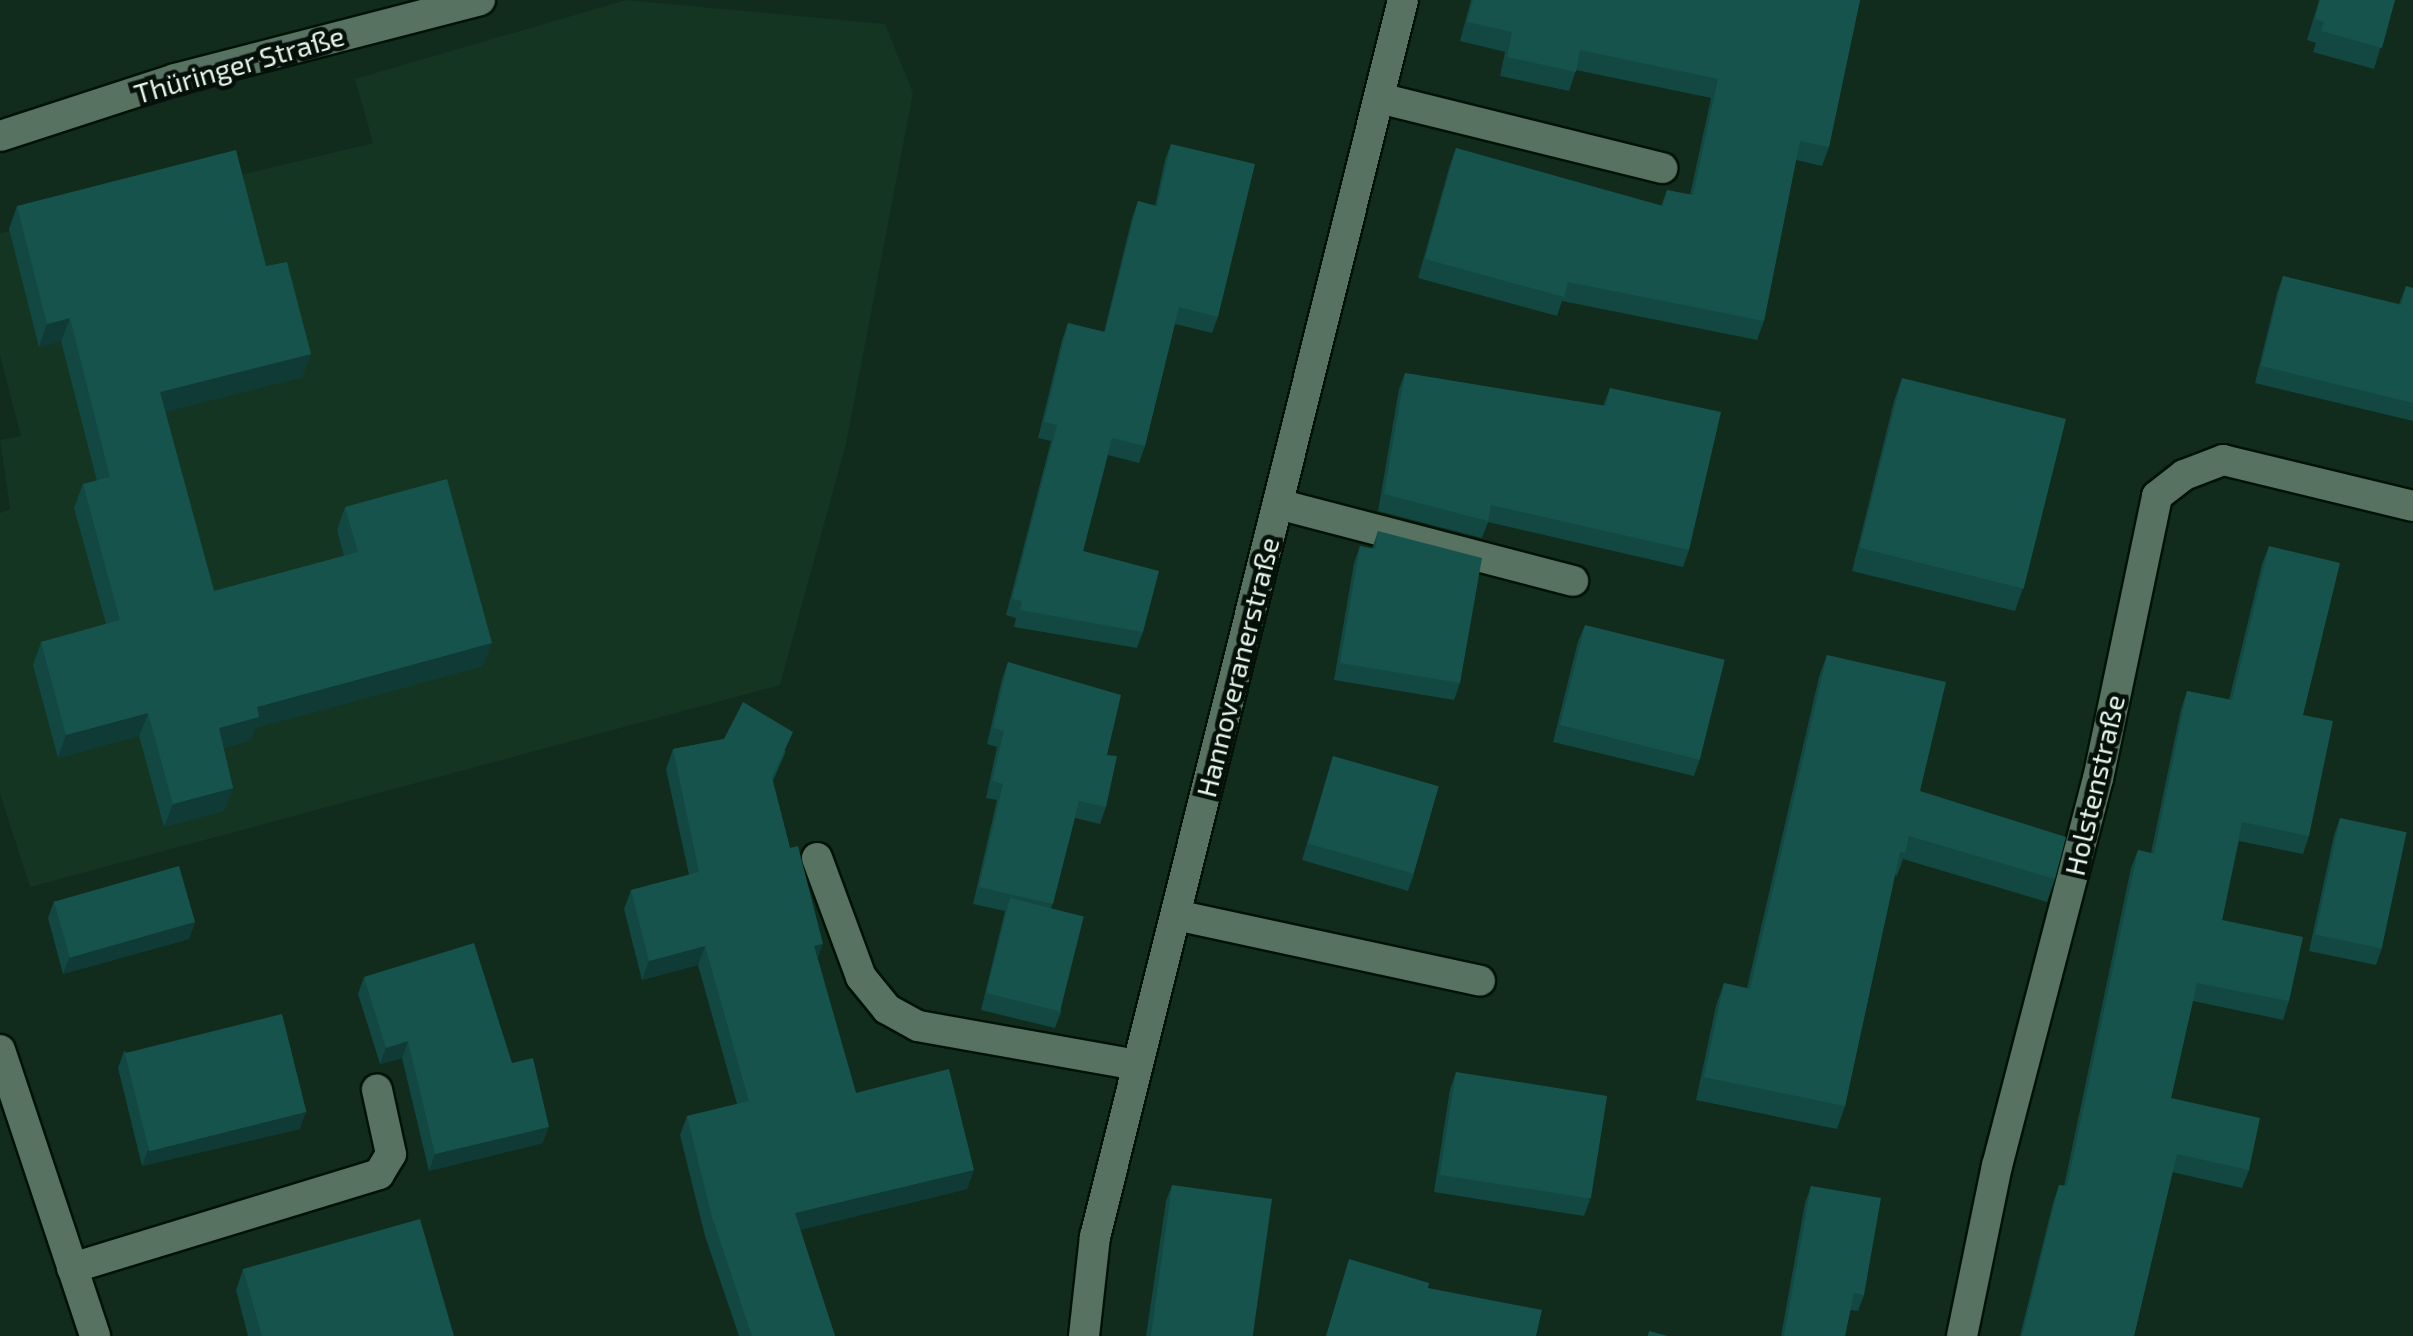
<!DOCTYPE html>
<html>
<head>
<meta charset="utf-8">
<style>
  body { margin:0 }
  #map { position:relative; width:2413px; height:1336px; overflow:hidden; background:#112b1c; font-family:"Exo 2",sans-serif }
  div>[style] { position:absolute }
  [style*='--x'] { left:calc(var(--x)*1px); top:calc(var(--y)*1px); width:calc(var(--w)*1px); rotate:calc(var(--a)*1deg) }
  .built>* { inset:0; background:#133522 }
  .roads { filter:drop-shadow(2px 0 #001306) drop-shadow(-2px 0 #001306) drop-shadow(0 2px #001306) drop-shadow(0 -2px #001306) }
  .service>* { height:30px; margin:-15px; padding:0 15px; transform-origin:15px; border-radius:15px; background:#577261 }
  .minor>* { height:30px; margin:-15px; padding:0 15px; transform-origin:15px; border-radius:15px; background:#577261 }
  .wall>* { inset:0; background:#134742 }
  .shaded-wall>* { inset:0; background:#0f3a36 }
  .building>* { inset:0; background:#16534d; transform-origin:0 0 }
  span { translate:-50% -50%; white-space:nowrap; text-align:center; line-height:1.15; -webkit-text-stroke:9px #06100a; paint-order:stroke }
  .street-label { font-size:28px; color:#e7f6ec }
</style>
</head>
<body>
<div id="map">
  <div class="built">
    <i style="clip-path:polygon(626px 0,885px 24px,913px 93px,846px 444px,780px 685px,30px 887px,0 794px,0 513px,10px 509px,0 440px,21px 436px,0 356px,0 233px,373px 143px,355px 79px)"></i>
  </div>
  <div class="roads">
    <div class="service">
      <i style="--x:1379;--y:98;--w:292;--a:13.9"></i>
      <i style="--x:1278;--y:504;--w:305;--a:14.6"></i>
      <i style="--x:817;--y:858;--w:127;--a:69.7"></i>
      <i style="--x:861;--y:977;--w:41;--a:50.9"></i>
      <i style="--x:887;--y:1009;--w:35;--a:29"></i>
      <i style="--x:918;--y:1026;--w:223;--a:10.1"></i>
      <i style="--x:1176;--y:915;--w:311;--a:12.2"></i>
      <i style="--x:72;--y:1268;--w:321;--a:-17"></i>
      <i style="--x:379;--y:1174;--w:23;--a:-59"></i>
      <i style="--x:391;--y:1154;--w:66;--a:-102.3"></i>
    </div>
    <div class="minor">
      <i style="--x:0;--y:136;--w:184;--a:-18"></i>
      <i style="--x:175;--y:79;--w:315;--a:-14.5"></i>
      <i style="--x:0;--y:1050;--w:301;--a:71.6"></i>
      <i style="--x:1084;--y:1336;--w:100;--a:-83.7"></i>
      <i style="--x:1095;--y:1237;--w:1275;--a:-76.02"></i>
      <i style="--x:1962;--y:1336;--w:174;--a:-78.4"></i>
      <i style="--x:1997;--y:1166;--w:400;--a:-75.4"></i>
      <i style="--x:2098;--y:779;--w:289;--a:-78.2"></i>
      <i style="--x:2157;--y:496;--w:34;--a:-38"></i>
      <i style="--x:2184;--y:475;--w:42;--a:-21"></i>
      <i style="--x:2223;--y:460;--w:195;--a:13.6"></i>
    </div>
  </div>
  <div class="wall">
    <i style="clip-path:polygon(1471px 0,1860px 0,1829px 147px,1822px 166px,1796px 160px,1764px 321px,1757px 340px,1562px 301px,1557px 316px,1418px 278px,1449px 168px,1456px 148px,1661px 206px,1667px 190px,1690px 195px,1711px 98px,1576px 70px,1569px 91px,1500px 76px,1505px 52px,1460px 41px)"></i>
    <i style="clip-path:polygon(2319px 0,2395px 0,2374px 69px,2313px 52px,2316px 43px,2307px 40px)"></i>
    <i style="clip-path:polygon(1171px 144px,1218px 317px,1212px 333px,1175px 324px,1145px 446px,1139px 463px,1108px 455px,1083px 551px,1143px 632px,1137px 648px,1014px 627px,1016px 618px,1006px 615px,1051px 441px,1038px 438px,1062px 340px,1068px 323px,1104px 332px,1132px 218px,1138px 201px,1155px 206px,1165px 160px)"></i>
    <i style="clip-path:polygon(17px 206px,266px 266px,311px 354px,302px 377px,165px 412px,214px 591px,344px 556px,337px 530px,345px 507px,483px 666px,255px 728px,251px 740px,223px 748px,233px 788px,224px 811px,164px 827px,139px 736px,58px 758px,33px 665px,41px 642px,106px 624px,74px 508px,83px 484px,97px 481px,61px 341px,39px 347px,9px 229px)"></i>
    <i style="clip-path:polygon(2283px 276px,2399px 304px,2406px 286px,2413px 288px,2413px 421px,2255px 383px,2277px 293px)"></i>
    <i style="clip-path:polygon(1405px 373px,1603px 406px,1610px 388px,1689px 550px,1683px 567px,1488px 522px,1482px 538px,1378px 511px,1399px 389px)"></i>
    <i style="clip-path:polygon(1902px 378px,2023px 588px,2015px 611px,1852px 571px,1894px 401px)"></i>
    <i style="clip-path:polygon(1378px 531px,1460px 683px,1454px 700px,1334px 680px,1354px 563px,1360px 546px,1372px 549px)"></i>
    <i style="clip-path:polygon(2269px 546px,2303px 715px,2309px 836px,2303px 854px,2239px 841px,2222px 920px,2289px 1001px,2283px 1020px,2193px 1001px,2171px 1098px,2249px 1170px,2242px 1188px,2172px 1172px,2134px 1336px,2020px 1336px,2053px 1203px,2059px 1185px,2064px 1186px,2131px 868px,2138px 850px,2151px 853px,2181px 709px,2187px 691px,2229px 700px,2262px 564px)"></i>
    <i style="clip-path:polygon(1585px 625px,1700px 759px,1694px 776px,1553px 742px,1578px 641px)"></i>
    <i style="clip-path:polygon(1827px 655px,1920px 791px,2055px 879px,2047px 902px,1903px 859px,1897px 876px,1895px 875px,1845px 1106px,1837px 1129px,1696px 1100px,1716px 1006px,1724px 983px,1747px 988px,1819px 677px)"></i>
    <i style="clip-path:polygon(1008px 662px,1107px 755px,1106px 807px,1100px 824px,1075px 818px,1051px 909px,1061px 1012px,1055px 1028px,981px 1010px,1005px 911px,973px 904px,997px 800px,986px 798px,997px 747px,987px 744px,1002px 679px)"></i>
    <i style="clip-path:polygon(724px 739px,786px 751px,773px 781px,818px 959px,856px 1093px,974px 1170px,967px 1189px,800px 1230px,835px 1336px,739px 1336px,705px 1236px,680px 1135px,687px 1116px,737px 1104px,698px 965px,642px 980px,624px 909px,631px 890px,689px 875px,666px 769px,673px 749px)"></i>
    <i style="clip-path:polygon(1333px 756px,1414px 874px,1408px 891px,1302px 860px)"></i>
    <i style="clip-path:polygon(2340px 818px,2382px 948px,2376px 965px,2309px 951px,2334px 835px)"></i>
    <i style="clip-path:polygon(54px 901px,195px 922px,189px 939px,63px 974px,48px 918px)"></i>
    <i style="clip-path:polygon(364px 977px,512px 1063px,543px 1143px,429px 1171px,402px 1058px,380px 1064px,358px 994px)"></i>
    <i style="clip-path:polygon(124px 1051px,300px 1129px,142px 1166px,118px 1068px)"></i>
    <i style="clip-path:polygon(1456px 1072px,1590px 1200px,1584px 1216px,1434px 1192px,1450px 1089px)"></i>
    <i style="clip-path:polygon(1172px 1185px,1250px 1336px,1146px 1336px,1166px 1201px)"></i>
    <i style="clip-path:polygon(1811px 1186px,1864px 1295px,1858px 1311px,1850px 1310px,1845px 1336px,1781px 1336px,1805px 1203px)"></i>
    <i style="clip-path:polygon(243px 1269px,454px 1336px,248px 1336px,236px 1290px)"></i>
  </div>
  <div class="shaded-wall">
    <i style="clip-path:polygon(70px 318px,61px 341px,39px 347px,47px 324px)"></i>
    <i style="clip-path:polygon(311px 354px,302px 377px,151px 416px,160px 392px)"></i>
    <i style="clip-path:polygon(492px 643px,483px 666px,255px 728px,251px 740px,210px 751px,219px 728px,257px 707px)"></i>
    <i style="clip-path:polygon(148px 713px,139px 736px,58px 758px,66px 735px)"></i>
    <i style="clip-path:polygon(233px 788px,224px 811px,164px 827px,173px 804px)"></i>
    <i style="clip-path:polygon(195px 922px,189px 939px,63px 974px,69px 958px)"></i>
    <i style="clip-path:polygon(823px 944px,816px 963px,814px 946px)"></i>
    <i style="clip-path:polygon(705px 946px,698px 965px,642px 980px,649px 961px)"></i>
    <i style="clip-path:polygon(408px 1041px,402px 1058px,380px 1064px,386px 1048px)"></i>
    <i style="clip-path:polygon(306px 1112px,300px 1129px,142px 1166px,148px 1150px)"></i>
    <i style="clip-path:polygon(549px 1127px,543px 1143px,429px 1171px,435px 1154px)"></i>
    <i style="clip-path:polygon(974px 1170px,967px 1189px,788px 1233px,795px 1213px)"></i>
  </div>
  <div class="building">
    <i style="clip-path:polygon(1473px 0,1860px 0,1829px 147px,1800px 141px,1764px 321px,1568px 282px,1564px 297px,1425px 259px,1456px 148px,1663px 206px,1667px 190px,1693px 195px,1718px 79px,1580px 50px,1576px 72px,1507px 57px,1512px 32px,1467px 22px)"></i>
    <i style="clip-path:polygon(2320px 0,2395px 0,2382px 48px,2321px 31px,2324px 22px,2315px 19px)"></i>
    <i style="clip-path:polygon(1171px 144px,1255px 164px,1218px 317px,1179px 307px,1145px 446px,1112px 438px,1083px 551px,1159px 571px,1143px 632px,1020px 610px,1022px 601px,1012px 599px,1057px 425px,1044px 422px,1068px 323px,1105px 332px,1138px 201px,1157px 206px)"></i>
    <i style="clip-path:polygon(236px 150px,266px 266px,287px 262px,311px 354px,160px 392px,214px 591px,358px 552px,345px 507px,447px 479px,492px 643px,257px 707px,259px 717px,219px 728px,233px 788px,173px 804px,148px 713px,66px 735px,41px 642px,120px 620px,83px 484px,110px 477px,70px 318px,47px 324px,17px 206px)"></i>
    <i style="clip-path:polygon(2283px 276px,2401px 305px,2406px 286px,2413px 288px,2413px 403px,2261px 366px)"></i>
    <i style="clip-path:polygon(1405px 373px,1606px 406px,1610px 388px,1721px 412px,1689px 550px,1491px 505px,1488px 521px,1384px 494px)"></i>
    <i style="left:1902px;top:378px;width:169px;height:175px;rotate:14deg"></i>
    <i style="clip-path:polygon(1378px 531px,1482px 558px,1460px 683px,1340px 663px,1360px 546px,1375px 549px)"></i>
    <i style="clip-path:polygon(2269px 546px,2340px 563px,2303px 715px,2333px 721px,2309px 836px,2242px 822px,2222px 920px,2303px 937px,2289px 1001px,2197px 983px,2171px 1098px,2260px 1118px,2249px 1170px,2177px 1154px,2134px 1336px,2022px 1336px,2059px 1185px,2067px 1186px,2138px 850px,2154px 854px,2187px 691px,2232px 700px)"></i>
    <i style="left:1585px;top:625px;width:144px;height:103px;rotate:14deg"></i>
    <i style="clip-path:polygon(1827px 655px,1946px 682px,1920px 791px,2066px 837px,2055px 879px,1909px 836px,1905px 853px,1900px 852px,1845px 1106px,1704px 1077px,1724px 983px,1750px 989px)"></i>
    <i style="clip-path:polygon(1008px 662px,1121px 695px,1107px 755px,1117px 756px,1106px 807px,1079px 801px,1053px 904px,979px 887px,1003px 784px,992px 781px,1004px 731px,993px 728px)"></i>
    <i style="clip-path:polygon(743px 702px,793px 732px,772px 778px,790px 848px,798px 846px,823px 944px,814px 946px,856px 1093px,949px 1069px,974px 1170px,795px 1213px,835px 1336px,752px 1336px,712px 1217px,687px 1116px,749px 1101px,705px 946px,649px 961px,631px 890px,699px 872px,673px 749px,724px 739px)"></i>
    <i style="left:1333px;top:756px;width:110px;height:91px;rotate:16deg"></i>
    <i style="left:2340px;top:818px;width:68px;height:119px;rotate:12deg"></i>
    <i style="left:179px;top:866px;width:58px;height:130px;rotate:74deg"></i>
    <i style="left:1010px;top:898px;width:76px;height:98px;rotate:14deg"></i>
    <i style="clip-path:polygon(474px 943px,512px 1063px,533px 1058px,549px 1127px,435px 1154px,408px 1041px,386px 1048px,364px 977px)"></i>
    <i style="left:282px;top:1014px;width:101px;height:162px;rotate:76deg"></i>
    <i style="left:1456px;top:1072px;width:153px;height:104px;rotate:9deg"></i>
    <i style="left:1172px;top:1185px;width:101px;height:153px;rotate:8deg"></i>
    <i style="clip-path:polygon(1811px 1186px,1881px 1198px,1864px 1295px,1854px 1293px,1845px 1336px,1784px 1336px)"></i>
    <i style="clip-path:polygon(420px 1219px,454px 1336px,262px 1336px,243px 1269px)"></i>
    <i style="clip-path:polygon(1349px 1259px,1429px 1283px,1428px 1288px,1542px 1310px,1536px 1336px,1326px 1336px)"></i>
    <i style="clip-path:polygon(1649px 1331px,1668px 1336px,1648px 1336px)"></i>
  </div>
  <div class="street-label">
    <span style="left:239px;top:64px;rotate:-16deg">Thüringer Straße</span>
    <span style="left:1237px;top:667px;rotate:-76deg">Hannoveranerstraße</span>
    <span style="left:2094px;top:785px;rotate:-77deg">Holstenstraße</span>
  </div>
</div>
</body>
</html>
